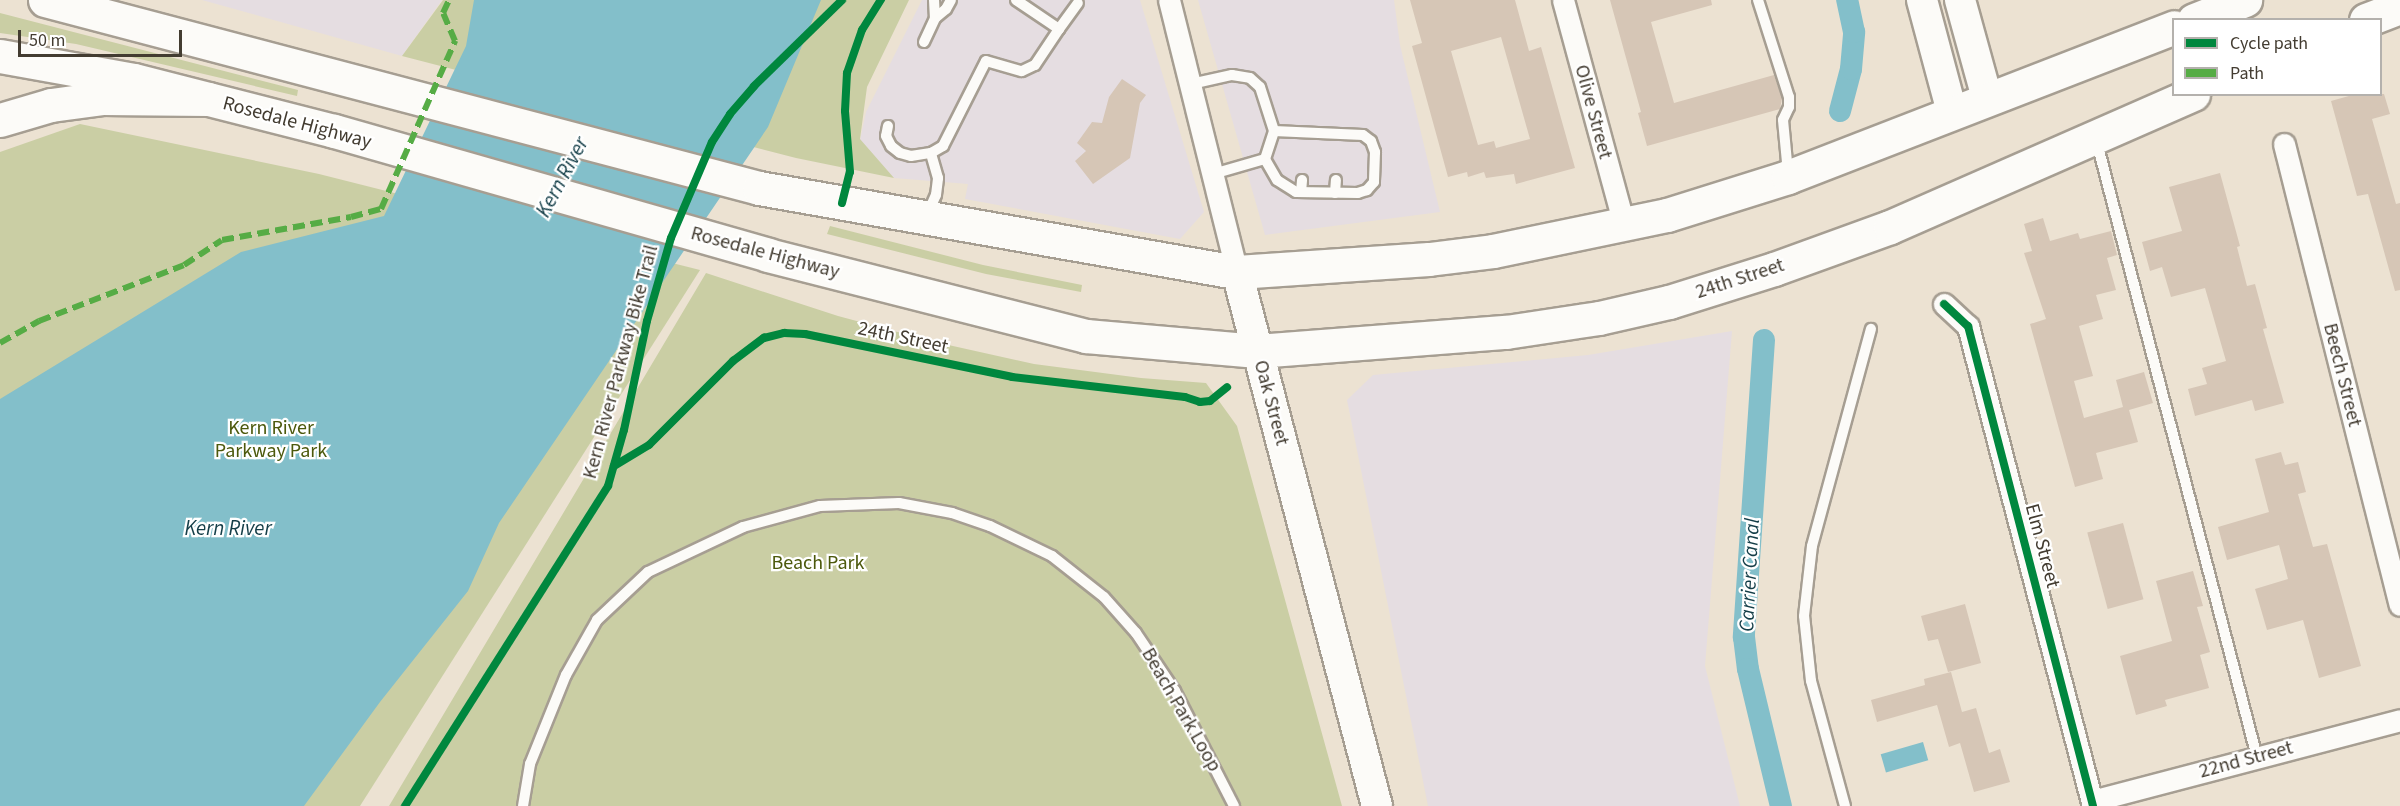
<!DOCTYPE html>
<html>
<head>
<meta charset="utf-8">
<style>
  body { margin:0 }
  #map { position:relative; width:2400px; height:806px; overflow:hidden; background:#ece2d2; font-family:"Source Sans 3",sans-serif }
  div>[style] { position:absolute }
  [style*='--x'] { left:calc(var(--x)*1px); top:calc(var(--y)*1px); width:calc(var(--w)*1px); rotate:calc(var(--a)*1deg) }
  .commercial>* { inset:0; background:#e5dde1 }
  .green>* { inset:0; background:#cacea4 }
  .water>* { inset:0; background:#83bfca; transform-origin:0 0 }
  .canal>* { height:22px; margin:-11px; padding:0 11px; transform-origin:11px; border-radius:11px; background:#83bfca }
  .building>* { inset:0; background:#d6c6b6; transform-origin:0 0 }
  .roads { filter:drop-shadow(2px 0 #a69e92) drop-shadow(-2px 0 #a69e92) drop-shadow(0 2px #a69e92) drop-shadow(0 -2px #a69e92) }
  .lane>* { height:10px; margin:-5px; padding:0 5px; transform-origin:5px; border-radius:5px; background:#fcfbf8 }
  .street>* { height:21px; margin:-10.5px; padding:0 10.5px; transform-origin:10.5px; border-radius:10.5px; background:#fcfbf8 }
  .secondary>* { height:30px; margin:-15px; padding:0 15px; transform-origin:15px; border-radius:15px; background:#fcfbf8 }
  .primary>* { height:33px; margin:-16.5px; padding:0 16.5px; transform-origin:16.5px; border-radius:16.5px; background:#fcfbf8 }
  .highway>* { height:33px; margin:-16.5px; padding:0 16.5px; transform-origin:16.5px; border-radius:16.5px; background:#fcfbf8 }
  .quiet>* { height:6px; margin-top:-3px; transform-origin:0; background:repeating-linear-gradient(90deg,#56ac45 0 12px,transparent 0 18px) }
  .cycleway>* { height:8px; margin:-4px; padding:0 4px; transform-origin:4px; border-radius:4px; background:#00873e }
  span { translate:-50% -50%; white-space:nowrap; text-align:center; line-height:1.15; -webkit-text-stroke:4.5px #fff; paint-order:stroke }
  .street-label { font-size:20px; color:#433c31 }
  .park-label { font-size:20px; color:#4c590c }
  .water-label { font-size:21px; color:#143e48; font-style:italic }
  .legend { position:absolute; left:2172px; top:18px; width:210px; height:78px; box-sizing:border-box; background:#fff; border:2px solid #b4b1ad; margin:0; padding:8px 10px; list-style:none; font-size:18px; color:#433c31 }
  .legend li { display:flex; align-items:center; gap:12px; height:30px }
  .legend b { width:30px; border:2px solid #b4b1ad }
  .scale { position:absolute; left:18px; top:30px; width:164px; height:27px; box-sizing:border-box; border:3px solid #433c31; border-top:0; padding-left:8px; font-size:18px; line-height:21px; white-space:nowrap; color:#433c31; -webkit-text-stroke:4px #fff; paint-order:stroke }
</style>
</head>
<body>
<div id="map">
  <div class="commercial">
    <i style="clip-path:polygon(202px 0,442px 0,402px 56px)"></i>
    <i style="clip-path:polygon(922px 0,1140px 0,1204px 212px,1180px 239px,965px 199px,968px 184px,894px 178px,860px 140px,866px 112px)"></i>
    <i style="clip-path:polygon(1198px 0,1394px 0,1400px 45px,1440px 212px,1265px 235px)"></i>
    <i style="clip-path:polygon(1732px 331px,1705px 666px,1740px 806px,1428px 806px,1347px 400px,1373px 375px,1588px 355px)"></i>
  </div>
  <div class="green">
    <i style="clip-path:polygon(443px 0,909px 0,867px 87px,860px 139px,894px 178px,796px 158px,402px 56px)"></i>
    <i style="clip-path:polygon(0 13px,298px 90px,297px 96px,76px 44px,0 33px)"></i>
    <i style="clip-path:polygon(80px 124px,319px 174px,700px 270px,360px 806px,0 806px,0 152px)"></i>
    <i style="clip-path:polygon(830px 226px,983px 265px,1082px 285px,1081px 292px,986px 274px,827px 234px)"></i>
    <i style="clip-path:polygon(706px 273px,838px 316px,935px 342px,1034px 364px,1141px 378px,1206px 383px,1237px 426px,1342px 806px,389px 806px)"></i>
  </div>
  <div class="water">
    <i style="clip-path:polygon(474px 0,821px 0,768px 127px,499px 523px,468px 591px,380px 702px,304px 806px,0 806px,0 399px,241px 252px,384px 216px,466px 46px)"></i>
    <i style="left:1923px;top:742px;width:19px;height:44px;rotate:74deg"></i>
  </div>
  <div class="canal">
    <i style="--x:1840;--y:111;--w:43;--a:-75.3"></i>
    <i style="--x:1851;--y:69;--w:37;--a:-85"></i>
    <i style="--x:1854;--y:32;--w:33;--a:-102"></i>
    <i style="--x:1764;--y:340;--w:298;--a:93.9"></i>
    <i style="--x:1744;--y:637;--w:32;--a:83"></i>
    <i style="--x:1748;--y:669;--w:141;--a:76.5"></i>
  </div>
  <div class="building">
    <i style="clip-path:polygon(evenodd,1410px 0,1515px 0,1529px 51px,1541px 47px,1575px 168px,1516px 184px,1514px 174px,1486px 178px,1484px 172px,1468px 177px,1467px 172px,1448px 177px,1412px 46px,1422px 43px,1410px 0,1501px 37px,1530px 139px,1496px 148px,1494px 141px,1478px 145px,1451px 51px,1501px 37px)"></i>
    <i style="clip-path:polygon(1610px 0,1711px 0,1712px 5px,1651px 22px,1674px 103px,1774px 75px,1782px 98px,1780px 109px,1647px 146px,1638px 113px,1641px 112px)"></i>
    <i style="clip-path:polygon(1122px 79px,1146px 95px,1140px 103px,1130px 158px,1093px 184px,1075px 161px,1086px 151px,1077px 143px,1092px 122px,1102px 123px,1109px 97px)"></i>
    <i style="clip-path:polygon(2356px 94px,2384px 94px,2390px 114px,2372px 119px,2396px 204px,2400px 203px,2400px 290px,2395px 291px,2368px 194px,2357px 196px,2331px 101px)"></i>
    <i style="clip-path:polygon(2220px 173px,2240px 246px,2237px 247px,2247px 286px,2255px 284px,2267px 328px,2263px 329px,2284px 403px,2255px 411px,2252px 400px,2195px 416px,2188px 389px,2207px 384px,2202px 368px,2226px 361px,2205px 288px,2171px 297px,2162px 267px,2150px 271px,2142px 242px,2182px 231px,2169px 187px)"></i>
    <i style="clip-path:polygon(2043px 218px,2050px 241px,2078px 233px,2080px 239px,2111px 231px,2117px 255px,2107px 258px,2116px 290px,2096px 295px,2103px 319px,2079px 326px,2093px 376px,2074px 381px,2084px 418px,2123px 407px,2116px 380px,2144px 372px,2153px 403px,2129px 410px,2138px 442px,2096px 453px,2103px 479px,2075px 487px,2030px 324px,2046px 319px,2024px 253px,2032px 251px,2024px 224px)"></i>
    <i style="clip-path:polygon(2281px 452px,2285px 465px,2298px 462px,2306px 492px,2298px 494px,2313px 547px,2327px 544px,2361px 666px,2319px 678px,2303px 620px,2267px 630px,2255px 589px,2288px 579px,2279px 545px,2227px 560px,2218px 527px,2269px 512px,2255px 459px)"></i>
    <i style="left:2123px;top:523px;width:79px;height:37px;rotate:75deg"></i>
    <i style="clip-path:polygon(2193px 571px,2203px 606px,2197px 607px,2210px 652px,2200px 655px,2209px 688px,2165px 700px,2167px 706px,2136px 715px,2120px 656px,2172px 641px,2156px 581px)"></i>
    <i style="clip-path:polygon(1965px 604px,1981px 663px,1948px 672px,1938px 639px,1928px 641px,1921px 616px)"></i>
    <i style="clip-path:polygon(1951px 672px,1962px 712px,1976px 708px,1989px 753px,2000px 749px,2010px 782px,1974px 792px,1960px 743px,1949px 747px,1937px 705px,1877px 722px,1871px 700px,1925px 685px,1924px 679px)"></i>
  </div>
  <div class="roads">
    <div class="lane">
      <i style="--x:934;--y:0;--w:18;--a:87"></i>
      <i style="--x:935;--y:18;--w:14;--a:-39"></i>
      <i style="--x:946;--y:9;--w:10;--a:-61"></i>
      <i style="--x:1016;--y:0;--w:52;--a:34"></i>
      <i style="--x:1059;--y:29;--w:32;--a:-54"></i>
      <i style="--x:1758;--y:0;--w:102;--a:72.3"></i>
      <i style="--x:1789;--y:97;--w:10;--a:90"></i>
      <i style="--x:1789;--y:107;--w:14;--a:115"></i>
      <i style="--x:1783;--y:120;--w:53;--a:84.6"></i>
      <i style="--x:924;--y:42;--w:26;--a:-65"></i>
      <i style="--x:1191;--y:84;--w:42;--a:-12.4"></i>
      <i style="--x:1232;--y:75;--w:18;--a:9"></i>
      <i style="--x:1250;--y:78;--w:13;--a:42"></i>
      <i style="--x:1260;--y:87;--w:46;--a:72.3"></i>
      <i style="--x:888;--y:126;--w:10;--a:101"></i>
      <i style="--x:886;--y:136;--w:11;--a:63"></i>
      <i style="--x:891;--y:146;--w:11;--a:38"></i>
      <i style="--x:900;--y:153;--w:11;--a:15"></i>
      <i style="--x:911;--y:156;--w:20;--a:-9"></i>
      <i style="--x:931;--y:153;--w:14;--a:-30"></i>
      <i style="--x:943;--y:146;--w:95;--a:-63.2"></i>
      <i style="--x:986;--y:61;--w:37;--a:16"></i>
      <i style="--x:1022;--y:71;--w:14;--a:-25"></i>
      <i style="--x:1035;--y:65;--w:43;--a:-56.3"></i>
      <i style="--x:1274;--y:131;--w:89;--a:2.6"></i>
      <i style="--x:1363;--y:135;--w:10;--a:37"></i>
      <i style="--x:1371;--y:141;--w:12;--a:70"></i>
      <i style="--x:1375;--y:152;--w:30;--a:92"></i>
      <i style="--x:1374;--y:182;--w:11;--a:131"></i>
      <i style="--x:1367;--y:190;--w:9;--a:162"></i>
      <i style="--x:1358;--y:193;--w:62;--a:-179.1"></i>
      <i style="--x:1296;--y:192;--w:22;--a:-148"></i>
      <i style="--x:1277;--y:180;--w:24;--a:-120"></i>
      <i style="--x:1265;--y:159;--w:29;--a:-72"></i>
      <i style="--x:2096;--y:139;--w:639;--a:75.4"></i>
      <i style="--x:1213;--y:174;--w:54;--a:-16.1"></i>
      <i style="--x:1301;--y:192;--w:12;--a:-85"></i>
      <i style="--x:1335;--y:193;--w:13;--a:-86"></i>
      <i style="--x:927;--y:215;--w:22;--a:-66"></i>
      <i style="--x:936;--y:195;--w:17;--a:-83"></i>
      <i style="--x:938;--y:178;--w:26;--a:-106"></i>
      <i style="--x:523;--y:806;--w:43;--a:-80.5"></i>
      <i style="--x:530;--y:764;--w:96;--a:-68"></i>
      <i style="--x:566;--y:675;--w:63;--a:-60.6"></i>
      <i style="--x:597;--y:620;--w:70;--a:-43.3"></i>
      <i style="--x:648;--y:572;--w:105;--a:-25.3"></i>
      <i style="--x:743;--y:527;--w:80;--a:-15.3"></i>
      <i style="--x:820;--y:506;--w:79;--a:-2.2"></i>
      <i style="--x:899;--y:503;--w:54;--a:10.7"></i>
      <i style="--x:952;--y:513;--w:40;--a:18.9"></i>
      <i style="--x:990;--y:526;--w:69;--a:25.8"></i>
      <i style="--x:1052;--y:556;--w:66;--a:38.3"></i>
      <i style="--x:1104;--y:597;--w:48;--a:48.4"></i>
      <i style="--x:1136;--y:633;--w:70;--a:56.1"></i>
      <i style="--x:1175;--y:691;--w:129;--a:62.8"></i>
      <i style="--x:1845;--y:806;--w:130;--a:-105.2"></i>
      <i style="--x:1811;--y:681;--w:65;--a:-96.1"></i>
      <i style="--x:1804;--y:616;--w:70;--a:-83.5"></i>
      <i style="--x:1812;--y:546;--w:225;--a:-74.8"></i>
    </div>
    <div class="street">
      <i style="--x:1169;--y:0;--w:280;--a:76"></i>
      <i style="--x:1563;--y:0;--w:232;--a:74.8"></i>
      <i style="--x:2284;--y:144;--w:475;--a:75.9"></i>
      <i style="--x:1944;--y:304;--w:33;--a:43"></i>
      <i style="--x:1968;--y:326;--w:496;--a:75.4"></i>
      <i style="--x:2092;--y:801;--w:318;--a:-14.7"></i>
    </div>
    <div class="secondary">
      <i style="--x:1922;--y:0;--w:116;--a:75"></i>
      <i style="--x:1960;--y:0;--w:102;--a:74.6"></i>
      <i style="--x:1237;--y:272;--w:552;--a:75.31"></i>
    </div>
    <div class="primary">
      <i style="--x:45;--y:0;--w:738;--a:14.75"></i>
      <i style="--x:759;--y:188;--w:485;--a:10"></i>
      <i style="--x:1237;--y:272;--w:192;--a:-3.9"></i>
      <i style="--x:1429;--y:259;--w:64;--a:-7.1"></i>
      <i style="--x:1493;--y:251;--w:178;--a:-11.7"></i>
      <i style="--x:1667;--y:215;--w:127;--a:-17.4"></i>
      <i style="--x:1788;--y:177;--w:414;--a:-21.2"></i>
      <i style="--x:2194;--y:20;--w:55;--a:-21.4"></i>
      <i style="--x:2366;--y:20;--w:36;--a:-21"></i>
      <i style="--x:0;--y:56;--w:136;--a:10.2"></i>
      <i style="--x:134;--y:80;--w:206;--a:14.3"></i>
      <i style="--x:334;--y:131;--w:451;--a:15.9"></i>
      <i style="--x:768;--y:255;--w:328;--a:14.3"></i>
      <i style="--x:1086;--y:336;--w:172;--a:5"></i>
      <i style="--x:1257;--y:351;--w:250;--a:-4.4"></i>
      <i style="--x:1506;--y:332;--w:94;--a:-8.6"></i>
      <i style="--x:1599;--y:318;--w:72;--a:-12.9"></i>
      <i style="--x:1669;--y:302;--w:110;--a:-17.4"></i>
      <i style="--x:1774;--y:269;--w:123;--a:-19.9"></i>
      <i style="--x:1890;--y:227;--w:331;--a:-23.7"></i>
    </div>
    <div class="highway">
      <i style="--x:0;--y:120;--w:53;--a:-16.4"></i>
      <i style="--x:51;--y:105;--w:51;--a:-7.8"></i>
      <i style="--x:102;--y:98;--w:106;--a:0.5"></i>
    </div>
  </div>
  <div class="quiet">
    <i style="--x:0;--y:343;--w:45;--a:-29.4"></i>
    <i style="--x:39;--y:321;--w:155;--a:-21.1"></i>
    <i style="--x:184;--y:265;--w:45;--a:-33.3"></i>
    <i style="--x:222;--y:240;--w:131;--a:-10.1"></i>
    <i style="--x:351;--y:217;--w:31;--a:-15"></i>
    <i style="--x:381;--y:209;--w:184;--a:-66.2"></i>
    <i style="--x:455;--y:41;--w:30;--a:-113"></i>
    <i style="--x:443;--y:13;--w:14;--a:-65"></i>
  </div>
  <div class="cycleway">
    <i style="--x:842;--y:203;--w:32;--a:-76"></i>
    <i style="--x:850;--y:172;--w:61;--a:-94.7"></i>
    <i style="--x:845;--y:111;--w:38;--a:-87"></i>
    <i style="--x:847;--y:73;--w:46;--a:-70.8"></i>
    <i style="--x:862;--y:30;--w:36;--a:-58"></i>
    <i style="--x:1944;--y:304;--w:33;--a:43"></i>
    <i style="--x:1968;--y:326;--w:496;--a:75.4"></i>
    <i style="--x:614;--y:466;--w:41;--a:-31"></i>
    <i style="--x:649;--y:445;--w:119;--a:-45"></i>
    <i style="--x:733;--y:361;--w:39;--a:-37"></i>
    <i style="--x:764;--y:338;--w:21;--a:-14"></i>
    <i style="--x:784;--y:333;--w:21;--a:3"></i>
    <i style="--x:805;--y:334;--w:211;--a:11.7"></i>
    <i style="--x:1012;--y:377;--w:174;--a:6.6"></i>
    <i style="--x:1185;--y:397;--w:16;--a:18"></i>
    <i style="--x:1200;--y:402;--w:10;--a:-6"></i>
    <i style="--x:1210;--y:401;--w:22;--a:-39"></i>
    <i style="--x:405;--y:806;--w:379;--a:-57.6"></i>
    <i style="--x:608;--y:486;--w:58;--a:-74.1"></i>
    <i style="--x:624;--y:430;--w:111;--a:-78.1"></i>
    <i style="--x:647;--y:321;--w:86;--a:-73.9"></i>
    <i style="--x:671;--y:238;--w:104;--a:-66.9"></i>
    <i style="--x:712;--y:142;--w:33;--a:-57"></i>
    <i style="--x:730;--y:114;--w:37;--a:-49"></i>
    <i style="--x:754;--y:86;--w:123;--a:-44.3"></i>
  </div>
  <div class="street-label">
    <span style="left:1593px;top:112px;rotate:75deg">Olive Street</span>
    <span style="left:297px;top:123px;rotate:15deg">Rosedale Highway</span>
    <span style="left:765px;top:253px;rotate:15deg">Rosedale Highway</span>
    <span style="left:1740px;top:279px;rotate:-18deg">24th Street</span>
    <span style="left:903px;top:338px;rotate:12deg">24th Street</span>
    <span style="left:621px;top:362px;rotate:-75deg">Kern River Parkway Bike Trail</span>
    <span style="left:2342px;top:375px;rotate:76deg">Beech Street</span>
    <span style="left:1271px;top:403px;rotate:75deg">Oak Street</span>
    <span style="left:2042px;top:546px;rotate:75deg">Elm Street</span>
    <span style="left:1181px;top:710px;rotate:60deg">Beach Park Loop</span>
    <span style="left:2246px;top:760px;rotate:-15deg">22nd Street</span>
  </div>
  <div class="park-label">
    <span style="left:271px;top:440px">Kern River<br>Parkway Park</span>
    <span style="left:818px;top:563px">Beach Park</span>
  </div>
  <div class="water-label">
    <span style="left:562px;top:177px;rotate:-62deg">Kern River</span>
    <span style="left:228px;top:528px">Kern River</span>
    <span style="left:1749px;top:575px;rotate:-87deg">Carrier Canal</span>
  </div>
  <ul class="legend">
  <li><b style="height:8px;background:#00873e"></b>Cycle path</li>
  <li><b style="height:8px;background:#56ac45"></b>Path</li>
  </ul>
  <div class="scale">50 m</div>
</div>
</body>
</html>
